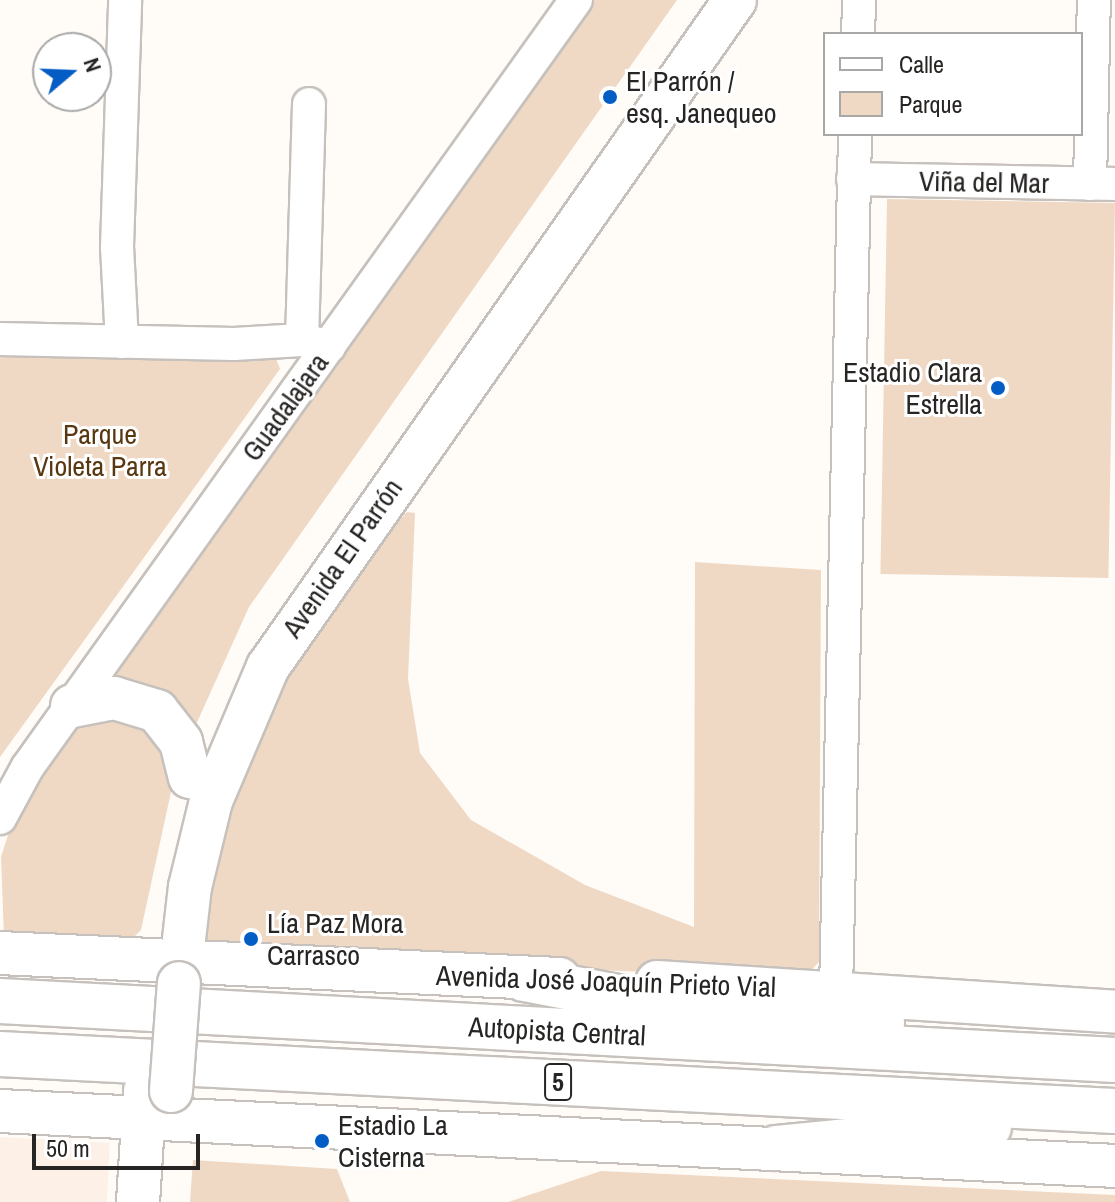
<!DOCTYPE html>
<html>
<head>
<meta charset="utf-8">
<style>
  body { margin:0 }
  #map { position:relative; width:1115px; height:1202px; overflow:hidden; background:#fffbf7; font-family:"Archivo Narrow",sans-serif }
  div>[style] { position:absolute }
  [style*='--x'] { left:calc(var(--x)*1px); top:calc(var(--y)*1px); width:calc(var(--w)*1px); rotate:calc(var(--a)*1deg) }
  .built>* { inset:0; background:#fdf1e7; transform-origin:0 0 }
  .green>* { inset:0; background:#efd9c5; transform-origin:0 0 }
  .roads { filter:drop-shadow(2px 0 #c6c1bc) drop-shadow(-2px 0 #c6c1bc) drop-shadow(0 2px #c6c1bc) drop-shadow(0 -2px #c6c1bc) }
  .minor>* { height:32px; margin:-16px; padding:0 16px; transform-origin:16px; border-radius:16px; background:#fff }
  .major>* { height:42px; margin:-21px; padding:0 21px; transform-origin:21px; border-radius:21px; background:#fff }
  .highway>* { height:44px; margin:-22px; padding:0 22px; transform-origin:22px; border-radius:22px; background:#fff }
  .bridges { filter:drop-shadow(2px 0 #c6c1bc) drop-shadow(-2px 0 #c6c1bc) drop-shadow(0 2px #c6c1bc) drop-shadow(0 -2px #c6c1bc) }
  .major-bridge>* { height:42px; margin:-21px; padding:0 21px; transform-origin:21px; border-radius:21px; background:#fff }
  .dots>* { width:22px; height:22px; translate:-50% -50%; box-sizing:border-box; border:4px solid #fff; border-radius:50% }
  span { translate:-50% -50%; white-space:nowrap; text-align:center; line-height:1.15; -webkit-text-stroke:6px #fff; paint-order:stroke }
  .shield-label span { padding:2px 6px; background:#fff; border:2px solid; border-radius:6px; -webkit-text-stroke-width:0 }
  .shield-label { font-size:26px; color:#272523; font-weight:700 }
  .poi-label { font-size:28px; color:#272523 }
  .left { translate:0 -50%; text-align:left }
  .right { translate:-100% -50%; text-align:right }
  .street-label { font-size:28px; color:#272523 }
  .park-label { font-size:28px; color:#583711 }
  .legend { position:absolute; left:823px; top:32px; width:260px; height:104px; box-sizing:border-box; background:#fff; border:2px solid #a9a8a7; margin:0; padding:10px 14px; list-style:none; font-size:24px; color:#272523 }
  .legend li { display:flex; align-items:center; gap:16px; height:40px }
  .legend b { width:40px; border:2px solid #a9a8a7 }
  .north { position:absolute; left:32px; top:32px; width:80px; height:80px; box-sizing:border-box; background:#fff; border:2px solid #a9a8a7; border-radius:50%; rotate:71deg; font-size:22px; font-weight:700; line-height:32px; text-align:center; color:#272523 }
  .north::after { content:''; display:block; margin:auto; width:28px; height:36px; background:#045cc5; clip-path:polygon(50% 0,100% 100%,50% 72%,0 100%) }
  .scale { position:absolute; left:32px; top:1134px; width:168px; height:36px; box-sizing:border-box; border:4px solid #272523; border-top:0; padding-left:10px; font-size:24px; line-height:28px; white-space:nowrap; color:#272523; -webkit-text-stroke:6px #fff; paint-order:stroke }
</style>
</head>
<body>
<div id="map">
  <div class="built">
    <i style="left:0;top:1137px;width:110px;height:65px;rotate:3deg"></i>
  </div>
  <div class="green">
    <i style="clip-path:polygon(592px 0,677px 0,249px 607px,176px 769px,141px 930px,125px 946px,4px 938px,1px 857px,22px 792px)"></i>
    <i style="left:887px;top:199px;width:228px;height:375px;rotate:1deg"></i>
    <i style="clip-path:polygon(0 351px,274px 353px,280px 369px,0 757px)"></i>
    <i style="clip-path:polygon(407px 512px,415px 513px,408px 679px,420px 753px,471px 820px,585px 885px,694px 927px,695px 562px,821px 570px,819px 962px,803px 979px,212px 953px,205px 934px,218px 852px,276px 690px,377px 544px)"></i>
    <i style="clip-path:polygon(193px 1160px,337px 1169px,350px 1202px,190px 1202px)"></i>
    <i style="clip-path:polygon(601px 1171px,1115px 1195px,1115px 1202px,508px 1202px)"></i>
  </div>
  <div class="roads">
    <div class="minor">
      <i style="--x:858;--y:34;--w:34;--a:-88"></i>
      <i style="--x:853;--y:179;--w:262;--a:1.1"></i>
      <i style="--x:1090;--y:184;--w:184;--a:-88.8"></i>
      <i style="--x:0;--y:339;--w:234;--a:1.2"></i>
      <i style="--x:234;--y:344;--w:68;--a:-3.4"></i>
      <i style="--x:302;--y:340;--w:28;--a:13"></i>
      <i style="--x:302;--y:340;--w:236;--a:-88.3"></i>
      <i style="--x:122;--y:342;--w:95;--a:-93"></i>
      <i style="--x:117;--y:247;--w:247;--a:-88.1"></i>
      <i style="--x:0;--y:818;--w:57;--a:-61.6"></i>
      <i style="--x:27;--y:768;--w:944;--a:-54.44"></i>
      <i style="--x:836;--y:992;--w:858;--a:-88.73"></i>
    </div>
    <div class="major">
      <i style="--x:72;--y:706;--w:43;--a:-10.8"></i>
      <i style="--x:114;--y:698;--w:45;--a:16.8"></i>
      <i style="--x:157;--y:711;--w:39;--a:52"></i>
      <i style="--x:181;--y:742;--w:36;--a:76"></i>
      <i style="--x:0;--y:953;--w:560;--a:2.66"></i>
      <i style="--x:657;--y:982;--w:459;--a:3.7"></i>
      <i style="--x:179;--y:983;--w:97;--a:-83.5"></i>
      <i style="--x:190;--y:887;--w:89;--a:-76.3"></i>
      <i style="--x:211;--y:801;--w:146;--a:-67"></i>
      <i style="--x:268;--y:667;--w:814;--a:-55"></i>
      <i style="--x:0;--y:1111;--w:1116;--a:2.82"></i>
      <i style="--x:138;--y:1202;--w:111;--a:-86.4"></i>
    </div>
    <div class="highway">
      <i style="--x:524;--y:979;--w:112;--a:10.8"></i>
      <i style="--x:634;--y:1000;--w:181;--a:3.8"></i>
      <i style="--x:815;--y:1012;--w:68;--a:9.3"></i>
      <i style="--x:0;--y:1001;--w:1117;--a:3.03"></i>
      <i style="--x:0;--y:1054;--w:1116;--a:2.93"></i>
      <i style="--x:776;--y:1148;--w:214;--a:-5.6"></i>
    </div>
  </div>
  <div class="bridges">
    <div class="major-bridge">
      <i style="--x:171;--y:1091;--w:108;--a:-85.8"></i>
    </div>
  </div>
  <div class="dots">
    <i style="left:610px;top:97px;background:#045cc5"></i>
    <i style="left:998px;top:388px;background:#045cc5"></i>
    <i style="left:251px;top:939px;background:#045cc5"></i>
    <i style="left:322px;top:1141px;background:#045cc5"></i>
  </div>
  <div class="shield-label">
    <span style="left:558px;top:1082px">5</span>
  </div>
  <div class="poi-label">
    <span class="left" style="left:626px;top:97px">El Parrón /<br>esq. Janequeo</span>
    <span class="right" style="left:982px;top:388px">Estadio Clara<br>Estrella</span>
    <span class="left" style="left:267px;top:939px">Lía Paz Mora<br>Carrasco</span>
    <span class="left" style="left:338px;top:1141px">Estadio La<br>Cisterna</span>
  </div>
  <div class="street-label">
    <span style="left:984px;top:182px;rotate:1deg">Viña del Mar</span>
    <span style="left:285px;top:407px;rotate:-54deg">Guadalajara</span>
    <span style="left:342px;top:558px;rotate:-55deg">Avenida El Parrón</span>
    <span style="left:606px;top:981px;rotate:2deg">Avenida José Joaquín Prieto Vial</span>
    <span style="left:557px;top:1031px;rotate:3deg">Autopista Central</span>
  </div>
  <div class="park-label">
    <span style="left:100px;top:450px">Parque<br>Violeta Parra</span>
  </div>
  <ul class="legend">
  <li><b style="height:10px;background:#fff"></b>Calle</li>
  <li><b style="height:22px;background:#efd9c5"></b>Parque</li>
  </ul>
  <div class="north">N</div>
  <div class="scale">50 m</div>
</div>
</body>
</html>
